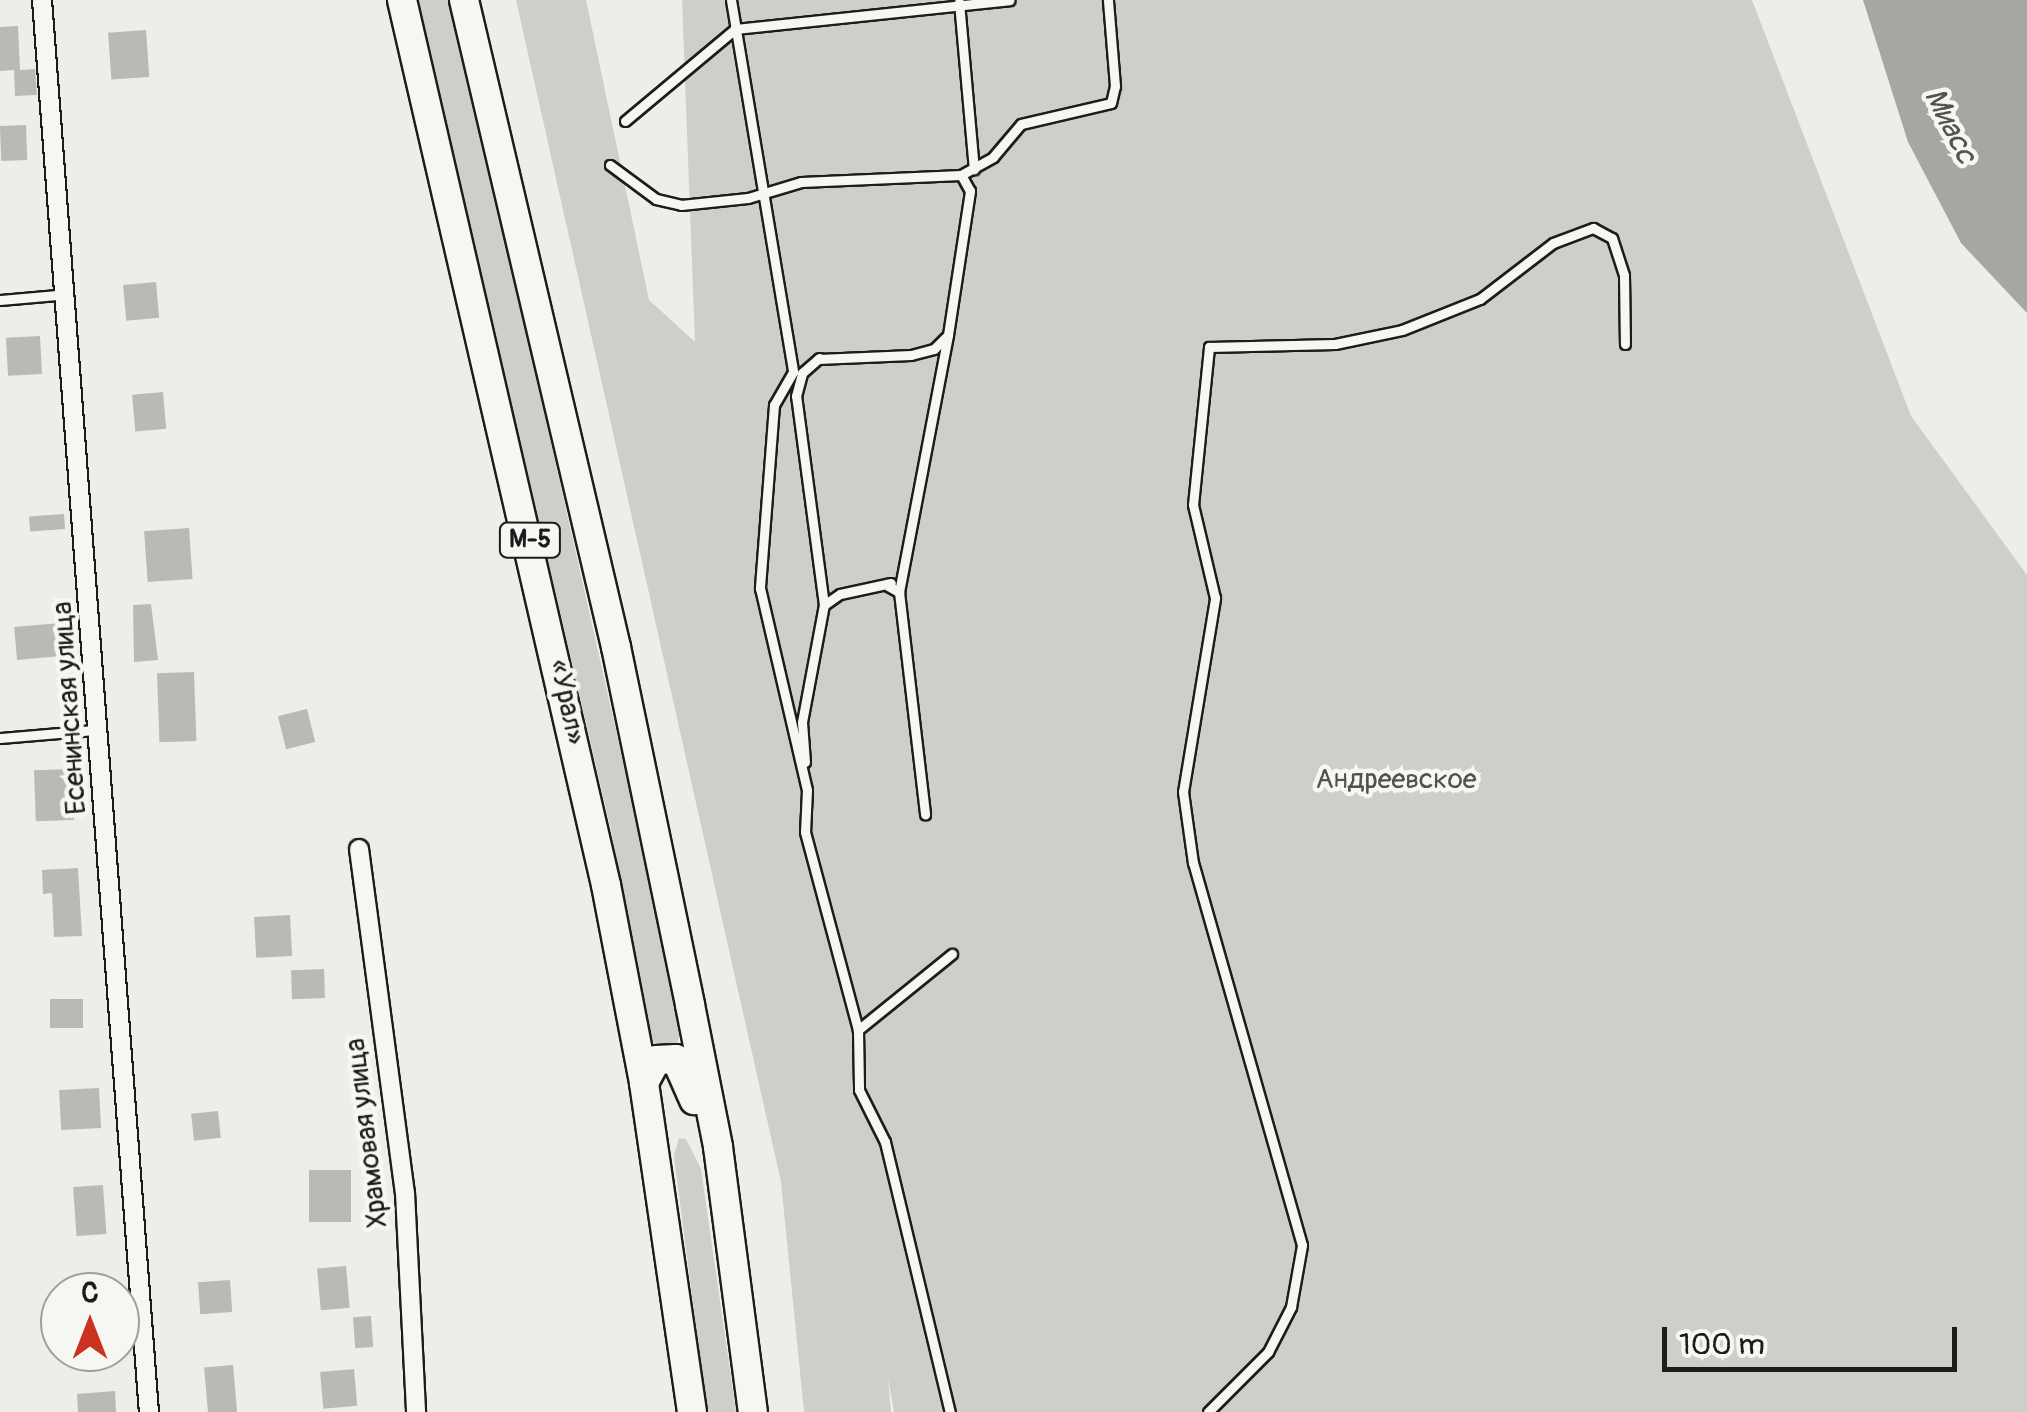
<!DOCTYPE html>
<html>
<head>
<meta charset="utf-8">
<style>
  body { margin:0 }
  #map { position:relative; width:2027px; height:1412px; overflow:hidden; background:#edede9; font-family:Pangolin,sans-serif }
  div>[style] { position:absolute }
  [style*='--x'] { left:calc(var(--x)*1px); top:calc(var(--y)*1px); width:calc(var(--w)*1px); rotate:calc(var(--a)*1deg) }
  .green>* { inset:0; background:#cececb }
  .water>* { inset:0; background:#a6a6a3 }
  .building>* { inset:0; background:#b9b9b6; transform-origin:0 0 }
  .roads { filter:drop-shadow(2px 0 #1c1c1c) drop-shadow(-2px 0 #1c1c1c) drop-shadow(0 2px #1c1c1c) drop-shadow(0 -2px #1c1c1c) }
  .service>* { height:9px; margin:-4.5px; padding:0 4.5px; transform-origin:4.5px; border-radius:4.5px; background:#f6f6f2 }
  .minor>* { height:18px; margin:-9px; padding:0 9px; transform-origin:9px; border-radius:9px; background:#f6f6f2 }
  .primary>* { height:28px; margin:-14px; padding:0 14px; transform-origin:14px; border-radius:14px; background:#f6f6f2 }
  span { translate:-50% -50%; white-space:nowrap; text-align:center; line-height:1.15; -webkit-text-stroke:9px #f6f6f2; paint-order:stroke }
  .shield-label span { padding:2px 8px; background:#f6f6f2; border:2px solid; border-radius:8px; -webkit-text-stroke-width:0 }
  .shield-label { font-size:25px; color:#1c1c1c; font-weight:700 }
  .street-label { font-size:28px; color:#1c1c1c }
  .park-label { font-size:28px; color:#515151 }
  .water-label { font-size:30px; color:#535352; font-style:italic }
  .north { position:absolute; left:40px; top:1272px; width:100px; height:100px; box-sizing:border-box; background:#f6f6f2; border:2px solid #9f9f9c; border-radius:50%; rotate:0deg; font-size:28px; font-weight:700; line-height:40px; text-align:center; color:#1c1c1c }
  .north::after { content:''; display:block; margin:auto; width:35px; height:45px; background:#c8321e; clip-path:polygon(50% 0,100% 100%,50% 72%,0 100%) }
  .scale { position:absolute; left:1662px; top:1327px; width:295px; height:45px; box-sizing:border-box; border:5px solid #1c1c1c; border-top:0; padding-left:12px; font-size:30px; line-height:35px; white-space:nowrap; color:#1c1c1c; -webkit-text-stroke:8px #f6f6f2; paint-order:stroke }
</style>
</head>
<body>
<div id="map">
  <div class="green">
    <i style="clip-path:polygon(417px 0,451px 0,682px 1023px,677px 1045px,667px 1051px,657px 1048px,646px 1027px,612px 834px)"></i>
    <i style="clip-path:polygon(516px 0,586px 0,649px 300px,695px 342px,682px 0,1752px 0,1911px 416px,2027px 575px,2027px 1412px,894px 1412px,888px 1378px,891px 1412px,804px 1412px,781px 1182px)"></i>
    <i style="clip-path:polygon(679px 1138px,686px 1139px,701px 1169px,736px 1412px,707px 1412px,674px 1156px)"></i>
  </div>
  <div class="water">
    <i style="clip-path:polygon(1863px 0,2027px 0,2027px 313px,1961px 243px,1908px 142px)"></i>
  </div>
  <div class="building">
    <i style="clip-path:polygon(18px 26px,20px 70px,35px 69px,37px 95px,15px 96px,14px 70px,0 71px,0 27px)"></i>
    <i style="left:146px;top:30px;width:47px;height:38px;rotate:86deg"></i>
    <i style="left:26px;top:125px;width:35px;height:26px;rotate:88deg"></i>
    <i style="left:156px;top:282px;width:36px;height:33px;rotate:85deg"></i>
    <i style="left:40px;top:336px;width:38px;height:34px;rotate:87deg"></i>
    <i style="left:163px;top:392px;width:37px;height:31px;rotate:85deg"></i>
    <i style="left:64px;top:514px;width:15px;height:35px;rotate:86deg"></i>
    <i style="left:189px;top:528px;width:51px;height:45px;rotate:86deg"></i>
    <i style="clip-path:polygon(151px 604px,158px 660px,134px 662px,133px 605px)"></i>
    <i style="left:60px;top:623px;width:33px;height:46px;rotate:85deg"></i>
    <i style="left:194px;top:672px;width:69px;height:37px;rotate:88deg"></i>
    <i style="left:307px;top:709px;width:34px;height:30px;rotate:76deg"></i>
    <i style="left:72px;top:769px;width:51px;height:38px;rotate:88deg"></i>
    <i style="clip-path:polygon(78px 868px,82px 936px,54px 937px,52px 893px,43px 894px,42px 870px)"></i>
    <i style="left:290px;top:915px;width:41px;height:36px;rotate:87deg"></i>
    <i style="left:324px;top:969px;width:29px;height:33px;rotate:88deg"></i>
    <i style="left:83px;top:999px;width:29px;height:33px;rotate:90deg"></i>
    <i style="left:99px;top:1088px;width:40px;height:40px;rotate:87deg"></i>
    <i style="left:218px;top:1111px;width:27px;height:27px;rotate:84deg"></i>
    <i style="left:309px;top:1170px;width:42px;height:52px"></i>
    <i style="left:103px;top:1185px;width:49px;height:30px;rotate:86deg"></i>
    <i style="left:346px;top:1266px;width:42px;height:29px;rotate:85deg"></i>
    <i style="left:230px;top:1280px;width:32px;height:32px;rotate:86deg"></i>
    <i style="left:371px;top:1316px;width:31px;height:18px;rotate:86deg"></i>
    <i style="left:233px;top:1365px;width:47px;height:29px;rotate:85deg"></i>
    <i style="left:354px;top:1369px;width:37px;height:34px;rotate:85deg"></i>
    <i style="clip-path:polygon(115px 1391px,116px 1412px,78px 1412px,77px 1394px)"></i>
  </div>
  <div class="roads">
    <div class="service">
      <i style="--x:731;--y:0;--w:377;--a:80.5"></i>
      <i style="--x:793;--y:372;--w:38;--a:120"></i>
      <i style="--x:774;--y:405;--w:184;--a:94.4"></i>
      <i style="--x:760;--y:588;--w:207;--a:76.9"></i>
      <i style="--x:807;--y:790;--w:42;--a:92.7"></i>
      <i style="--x:805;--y:832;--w:205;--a:75"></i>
      <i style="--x:858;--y:1030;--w:60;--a:89"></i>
      <i style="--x:859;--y:1090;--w:58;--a:63.4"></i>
      <i style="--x:885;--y:1142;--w:278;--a:76.5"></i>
      <i style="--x:959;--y:2;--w:168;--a:84.9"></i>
      <i style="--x:625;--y:121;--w:143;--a:-39.9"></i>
      <i style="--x:735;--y:29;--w:276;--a:-6"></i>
      <i style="--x:610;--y:165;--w:57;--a:36.5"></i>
      <i style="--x:656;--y:199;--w:26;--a:13"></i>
      <i style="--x:681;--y:205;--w:67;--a:-6"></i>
      <i style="--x:748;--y:198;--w:55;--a:-16.8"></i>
      <i style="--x:801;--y:182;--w:160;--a:-2.5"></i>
      <i style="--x:961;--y:175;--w:37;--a:-29"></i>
      <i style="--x:993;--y:157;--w:43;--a:-49.7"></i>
      <i style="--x:1021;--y:124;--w:92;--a:-13.1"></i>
      <i style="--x:1111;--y:103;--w:17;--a:-77"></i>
      <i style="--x:1115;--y:86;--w:86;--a:-94.7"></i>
      <i style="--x:0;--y:300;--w:67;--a:-5.1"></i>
      <i style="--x:818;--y:359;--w:93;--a:-2.5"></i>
      <i style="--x:911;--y:355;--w:24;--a:-15"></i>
      <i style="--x:934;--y:349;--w:17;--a:-45"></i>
      <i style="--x:888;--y:586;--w:13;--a:29"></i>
      <i style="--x:899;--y:592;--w:224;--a:83.3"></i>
      <i style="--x:899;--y:592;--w:262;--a:-79.2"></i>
      <i style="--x:948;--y:335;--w:146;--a:-81.3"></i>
      <i style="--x:970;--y:191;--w:18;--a:-119"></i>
      <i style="--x:824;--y:605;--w:19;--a:-35"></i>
      <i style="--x:840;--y:594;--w:52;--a:-12.2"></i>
      <i style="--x:0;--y:738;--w:96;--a:-4.8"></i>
      <i style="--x:805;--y:762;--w:40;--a:-94.3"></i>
      <i style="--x:802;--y:722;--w:119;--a:-79.4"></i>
      <i style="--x:824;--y:605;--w:211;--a:-97.6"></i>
      <i style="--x:796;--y:396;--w:24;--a:-75"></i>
      <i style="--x:802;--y:373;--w:23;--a:-41"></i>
      <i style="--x:858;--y:1030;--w:121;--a:-39"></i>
      <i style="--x:1208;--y:1412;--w:85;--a:-45"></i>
      <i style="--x:1268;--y:1352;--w:51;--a:-62.9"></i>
      <i style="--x:1291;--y:1307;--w:63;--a:-79.9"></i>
      <i style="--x:1302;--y:1245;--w:397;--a:-105.9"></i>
      <i style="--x:1193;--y:863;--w:72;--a:-98"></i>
      <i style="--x:1183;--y:792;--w:197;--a:-80.6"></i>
      <i style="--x:1215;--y:598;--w:96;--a:-103.3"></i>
      <i style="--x:1193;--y:505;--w:159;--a:-84.2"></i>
      <i style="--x:1209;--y:347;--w:126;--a:-1.4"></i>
      <i style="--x:1335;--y:344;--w:68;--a:-11.8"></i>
      <i style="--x:1402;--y:330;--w:84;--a:-21.7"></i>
      <i style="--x:1480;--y:299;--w:92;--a:-37.5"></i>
      <i style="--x:1553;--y:243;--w:43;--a:-20.6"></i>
      <i style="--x:1593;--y:228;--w:21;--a:28"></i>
      <i style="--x:1612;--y:238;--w:39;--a:72"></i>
      <i style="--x:1624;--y:275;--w:69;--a:89.2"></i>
    </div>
    <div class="minor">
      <i style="--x:42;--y:0;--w:1416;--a:85.67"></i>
      <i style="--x:359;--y:849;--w:347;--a:82.4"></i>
      <i style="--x:405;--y:1193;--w:219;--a:87.1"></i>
    </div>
    <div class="primary">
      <i style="--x:402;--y:0;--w:908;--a:77.02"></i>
      <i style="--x:606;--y:885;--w:202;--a:79.1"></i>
      <i style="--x:644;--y:1083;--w:332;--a:81.7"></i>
      <i style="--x:464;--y:0;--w:665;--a:76.78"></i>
      <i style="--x:616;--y:647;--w:366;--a:78.3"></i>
      <i style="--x:690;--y:1005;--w:145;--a:78.8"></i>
      <i style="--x:718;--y:1147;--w:267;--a:82.5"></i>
      <i style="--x:644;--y:1083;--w:26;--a:-62"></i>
      <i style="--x:656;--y:1060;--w:20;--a:-3"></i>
      <i style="--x:676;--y:1059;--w:45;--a:66.3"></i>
    </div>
  </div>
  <div class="shield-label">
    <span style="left:530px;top:540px">М-5</span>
  </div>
  <div class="street-label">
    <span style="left:567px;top:702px;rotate:78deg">«Урал»</span>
    <span style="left:70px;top:708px;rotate:-94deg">Есенинская улица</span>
    <span style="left:367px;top:1133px;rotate:-97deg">Храмовая улица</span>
  </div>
  <div class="park-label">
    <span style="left:1396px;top:780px">Андреевское</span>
  </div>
  <div class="water-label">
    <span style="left:1950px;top:126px;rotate:63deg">Миасс</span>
  </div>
  <div class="north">С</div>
  <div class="scale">100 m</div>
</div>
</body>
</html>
